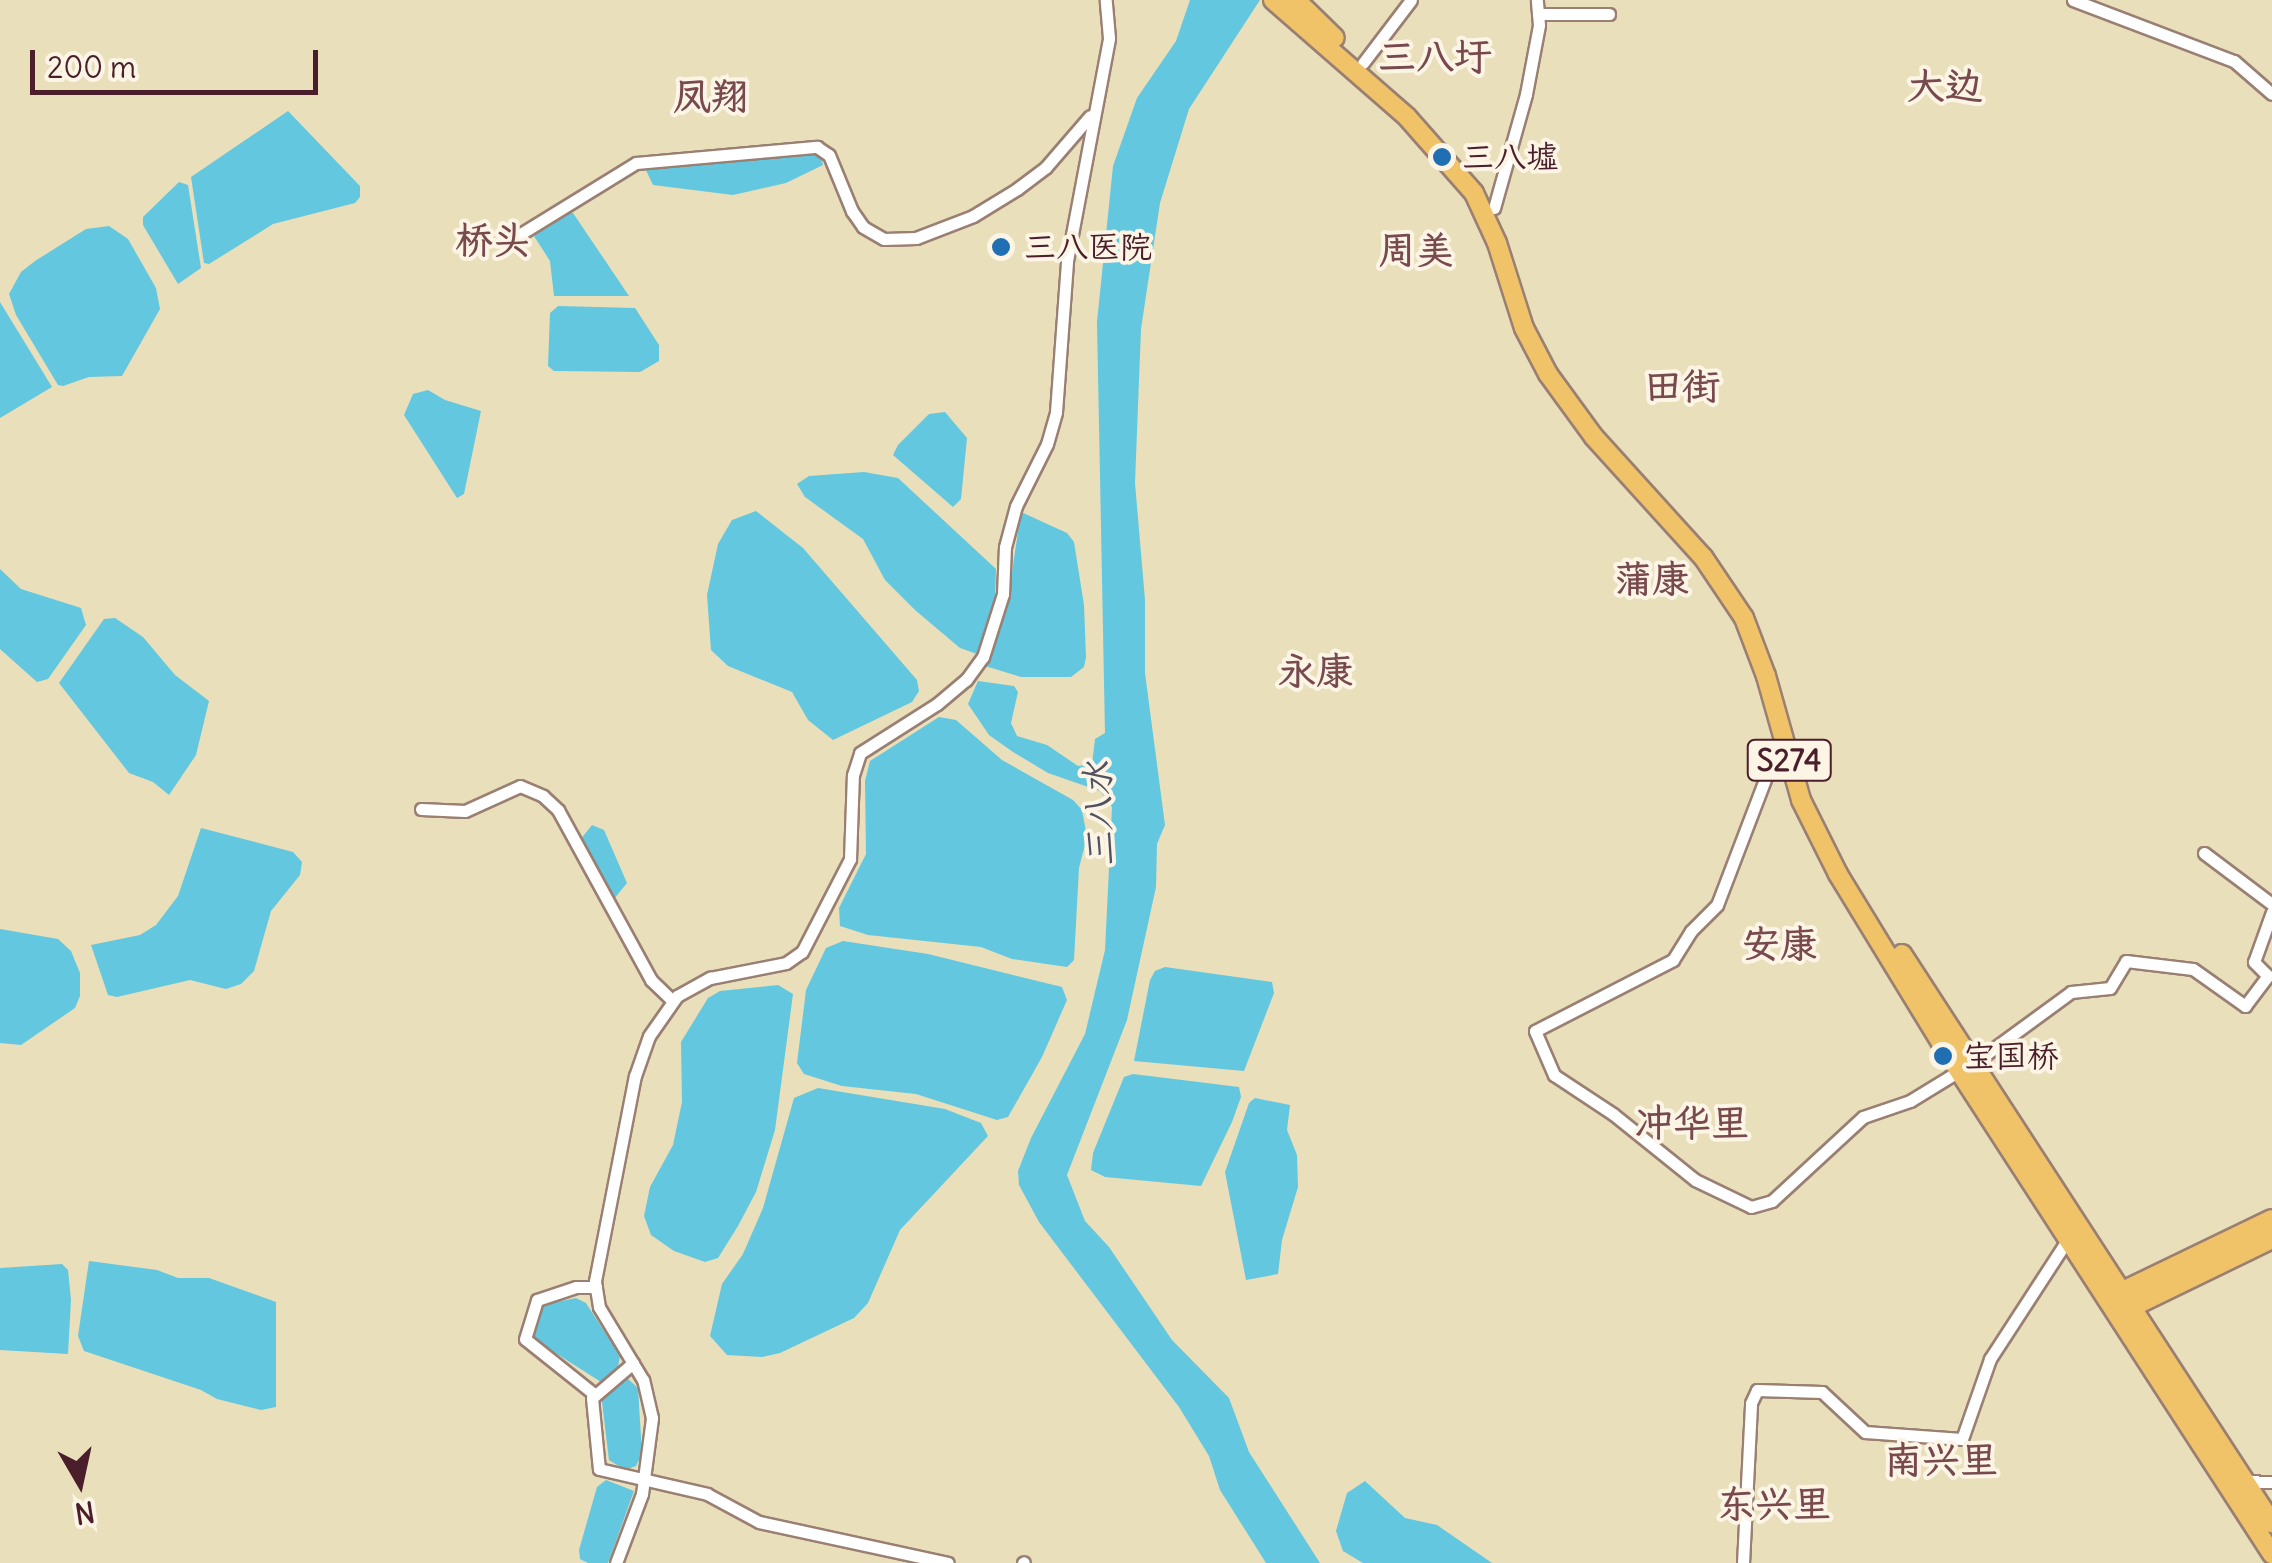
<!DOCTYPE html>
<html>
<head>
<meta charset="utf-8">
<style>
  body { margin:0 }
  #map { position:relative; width:2272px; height:1563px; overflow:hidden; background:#e9dfbb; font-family:Delius,"LXGW WenKai TC",sans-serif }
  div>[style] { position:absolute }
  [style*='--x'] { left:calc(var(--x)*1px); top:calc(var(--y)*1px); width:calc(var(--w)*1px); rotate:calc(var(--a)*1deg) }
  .water>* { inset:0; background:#62c7df }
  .roads { filter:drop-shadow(2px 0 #9a7f73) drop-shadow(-2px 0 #9a7f73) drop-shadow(0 2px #9a7f73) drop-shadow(0 -2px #9a7f73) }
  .street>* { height:11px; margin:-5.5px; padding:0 5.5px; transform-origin:5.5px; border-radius:5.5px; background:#fff }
  .primary>* { height:18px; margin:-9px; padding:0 9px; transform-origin:9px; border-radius:9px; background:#f1c369 }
  .highway>* { height:20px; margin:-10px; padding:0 10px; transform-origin:10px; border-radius:10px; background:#f1c369 }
  .dots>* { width:28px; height:28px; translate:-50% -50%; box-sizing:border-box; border:5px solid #fcf5e5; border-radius:50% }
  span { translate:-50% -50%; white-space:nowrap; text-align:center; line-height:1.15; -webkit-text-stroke:8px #fcf5e5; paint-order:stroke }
  .shield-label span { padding:2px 8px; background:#fcf5e5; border:2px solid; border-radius:8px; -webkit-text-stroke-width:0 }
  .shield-label { font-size:30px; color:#4a1f2b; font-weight:700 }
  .poi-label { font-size:32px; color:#4a1f2b }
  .left { translate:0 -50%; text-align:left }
  .water-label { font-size:35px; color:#515161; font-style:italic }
  .quarter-label { font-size:38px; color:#784a4e; font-weight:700 }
  .north { position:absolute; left:30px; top:1433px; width:100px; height:100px; -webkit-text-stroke:8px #fcf5e5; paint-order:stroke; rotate:171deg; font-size:28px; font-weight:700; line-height:40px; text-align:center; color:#4a1f2b }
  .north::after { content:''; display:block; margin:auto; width:35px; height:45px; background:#4a1f2b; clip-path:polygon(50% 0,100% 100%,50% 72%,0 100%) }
  .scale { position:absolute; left:30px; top:50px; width:288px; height:45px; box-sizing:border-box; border:5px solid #4a1f2b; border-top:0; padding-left:12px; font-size:30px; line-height:35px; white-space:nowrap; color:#4a1f2b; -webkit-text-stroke:8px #fcf5e5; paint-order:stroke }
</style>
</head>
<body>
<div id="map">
  <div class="water">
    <i style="clip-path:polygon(1190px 0,1260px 0,1189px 109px,1160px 203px,1141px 329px,1135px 483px,1145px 600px,1145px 673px,1165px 825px,1157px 844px,1156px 887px,1127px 1020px,1067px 1175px,1085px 1221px,1109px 1247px,1172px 1340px,1229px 1398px,1249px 1452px,1320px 1563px,1266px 1563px,1220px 1490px,1209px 1456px,1179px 1407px,1039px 1222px,1019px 1185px,1018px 1171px,1031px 1138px,1085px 1034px,1105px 950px,1112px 807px,1100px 791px,1048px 773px,1013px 752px,989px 735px,968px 704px,978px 681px,1014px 686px,1018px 692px,1011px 723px,1017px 736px,1047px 745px,1078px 766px,1092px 764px,1095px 739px,1105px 733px,1097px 322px,1113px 166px,1137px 98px,1176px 41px)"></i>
    <i style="clip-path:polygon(288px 111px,360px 186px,360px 197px,355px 203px,273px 224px,209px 264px,204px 263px,191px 177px)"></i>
    <i style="clip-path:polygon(820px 154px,823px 165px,786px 183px,733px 195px,653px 185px,645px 168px)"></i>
    <i style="clip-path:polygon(179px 182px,188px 185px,201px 268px,178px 284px,143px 225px,143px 217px)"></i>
    <i style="clip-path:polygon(561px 213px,573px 213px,629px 296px,554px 296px,550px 261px,534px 236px,537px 229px)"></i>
    <i style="clip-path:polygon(109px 226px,128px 239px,156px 288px,160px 309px,122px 376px,89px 377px,63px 386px,58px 385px,16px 315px,9px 294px,21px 272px,35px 261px,86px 229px)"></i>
    <i style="clip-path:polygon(0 302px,52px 387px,0 418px)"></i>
    <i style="clip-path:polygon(558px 306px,635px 308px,659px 345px,659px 361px,640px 372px,554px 371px,548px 366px,550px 313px)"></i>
    <i style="clip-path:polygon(428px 390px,445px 400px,481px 411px,464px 494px,457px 498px,404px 415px,413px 394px)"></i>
    <i style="clip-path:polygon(945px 412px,967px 438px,961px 499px,953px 507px,893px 455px,898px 445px,929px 414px)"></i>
    <i style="clip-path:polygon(864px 472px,898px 478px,996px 569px,995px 601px,977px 654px,960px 648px,915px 610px,885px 580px,863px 539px,805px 497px,797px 484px,809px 476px)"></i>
    <i style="clip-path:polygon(756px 511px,803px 548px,917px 680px,919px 691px,912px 702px,833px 740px,808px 720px,792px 692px,728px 666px,711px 650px,707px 595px,718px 544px,732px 520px)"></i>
    <i style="clip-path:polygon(1021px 512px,1067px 533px,1074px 542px,1084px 605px,1086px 657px,1084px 667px,1071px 677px,1021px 677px,985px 666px,1007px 605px)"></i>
    <i style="clip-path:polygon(0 569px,21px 589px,81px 608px,86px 625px,48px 679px,37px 682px,0 649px)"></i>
    <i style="clip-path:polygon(115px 618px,143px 637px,175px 675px,209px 701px,196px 755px,169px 795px,153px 782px,129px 773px,59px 683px,104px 619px)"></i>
    <i style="clip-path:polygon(939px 717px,956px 720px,1002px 760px,1073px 800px,1082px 810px,1087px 837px,1079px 868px,1074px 960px,1067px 967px,1012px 959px,981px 947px,868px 935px,840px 926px,839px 908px,866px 854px,865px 781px,870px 761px)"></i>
    <i style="clip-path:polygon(592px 825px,604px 830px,627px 883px,614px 899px,580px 840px)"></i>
    <i style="clip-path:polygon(201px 828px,293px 852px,302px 862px,300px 875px,271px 911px,254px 971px,241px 984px,226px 989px,190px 980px,117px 997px,108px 995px,91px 945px,140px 935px,156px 925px,178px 896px)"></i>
    <i style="clip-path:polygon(0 929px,58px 939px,71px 951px,80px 973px,80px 996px,75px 1008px,21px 1045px,0 1043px)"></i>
    <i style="clip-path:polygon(843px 941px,928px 954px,1062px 987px,1067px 1000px,1042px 1057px,1008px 1117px,997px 1120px,916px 1094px,842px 1086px,804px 1074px,797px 1063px,806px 990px,826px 948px)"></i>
    <i style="clip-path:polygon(1165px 967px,1272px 982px,1274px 993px,1244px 1071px,1134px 1061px,1150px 980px,1155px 971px)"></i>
    <i style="clip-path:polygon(778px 985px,793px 994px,775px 1130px,756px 1192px,738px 1226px,718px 1258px,705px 1262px,674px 1251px,651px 1235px,644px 1216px,650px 1187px,673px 1145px,682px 1102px,681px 1042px,708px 998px,720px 991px)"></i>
    <i style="clip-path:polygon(1133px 1074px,1239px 1087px,1241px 1097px,1232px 1122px,1201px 1186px,1105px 1177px,1091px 1170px,1093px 1153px,1124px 1077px)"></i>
    <i style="clip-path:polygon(818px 1088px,945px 1109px,981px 1123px,988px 1136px,900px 1230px,868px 1303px,854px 1318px,780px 1353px,762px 1357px,727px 1355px,710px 1336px,722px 1284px,743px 1254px,763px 1208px,794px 1098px)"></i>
    <i style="clip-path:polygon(1255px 1098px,1290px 1105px,1287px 1130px,1297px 1155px,1298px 1187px,1282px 1240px,1278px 1274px,1246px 1280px,1225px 1172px,1249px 1103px)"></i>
    <i style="clip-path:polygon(89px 1261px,157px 1270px,178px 1278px,209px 1278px,276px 1302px,276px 1407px,261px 1410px,217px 1399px,201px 1390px,84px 1351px,78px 1336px)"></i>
    <i style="clip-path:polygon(62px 1264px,68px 1270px,71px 1300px,68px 1354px,0 1350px,0 1268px)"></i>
    <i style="clip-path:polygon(576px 1298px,586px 1303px,620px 1356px,618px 1367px,601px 1382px,532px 1338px,537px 1306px)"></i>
    <i style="clip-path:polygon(627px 1378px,638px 1388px,642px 1454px,636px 1466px,625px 1470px,609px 1460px,602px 1402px,603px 1395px)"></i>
    <i style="clip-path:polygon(606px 1480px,634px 1491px,608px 1563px,588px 1563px,580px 1559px,579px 1550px,597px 1487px)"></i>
    <i style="clip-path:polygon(1365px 1481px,1405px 1518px,1437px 1525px,1492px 1563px,1363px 1563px,1343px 1551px,1336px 1531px,1347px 1493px)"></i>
  </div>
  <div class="roads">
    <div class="street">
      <i style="--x:2073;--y:0;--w:172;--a:20.8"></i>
      <i style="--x:2234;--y:61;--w:50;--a:41"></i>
      <i style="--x:1538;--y:14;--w:71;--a:0"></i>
      <i style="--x:1363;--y:63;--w:79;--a:-52.7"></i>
      <i style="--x:1494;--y:208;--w:118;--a:-74.3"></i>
      <i style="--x:1526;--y:94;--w:70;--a:-79.3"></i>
      <i style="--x:1539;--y:25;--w:25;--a:-95"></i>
      <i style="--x:514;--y:238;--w:143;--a:-31.6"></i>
      <i style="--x:636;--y:163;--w:182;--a:-5.1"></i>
      <i style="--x:817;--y:147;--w:14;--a:34"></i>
      <i style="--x:829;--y:155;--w:61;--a:67.7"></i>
      <i style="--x:852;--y:211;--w:19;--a:55"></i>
      <i style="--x:863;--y:227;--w:24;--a:30"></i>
      <i style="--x:884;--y:239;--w:32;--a:-2"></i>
      <i style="--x:916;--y:238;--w:61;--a:-21.1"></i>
      <i style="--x:973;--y:216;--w:52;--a:-31.5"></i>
      <i style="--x:1017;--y:189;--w:36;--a:-37"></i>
      <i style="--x:1046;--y:167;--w:67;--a:-49.2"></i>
      <i style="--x:1788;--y:758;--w:16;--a:169"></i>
      <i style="--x:1772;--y:761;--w:154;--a:110.9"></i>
      <i style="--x:1717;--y:905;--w:37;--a:135"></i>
      <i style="--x:1691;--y:931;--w:34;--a:122"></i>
      <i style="--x:1673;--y:960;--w:155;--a:152.8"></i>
      <i style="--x:1535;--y:1031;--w:48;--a:66.6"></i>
      <i style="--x:1554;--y:1075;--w:71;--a:33.5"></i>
      <i style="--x:1613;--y:1114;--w:105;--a:38.8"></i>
      <i style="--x:1695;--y:1180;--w:62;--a:25.7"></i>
      <i style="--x:1751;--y:1207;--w:22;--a:-16"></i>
      <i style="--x:1772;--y:1201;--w:124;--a:-42.7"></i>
      <i style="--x:1863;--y:1117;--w:50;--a:-18.8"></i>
      <i style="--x:1910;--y:1101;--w:57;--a:-31.5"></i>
      <i style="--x:421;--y:809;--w:44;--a:2.6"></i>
      <i style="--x:465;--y:811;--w:60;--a:-24.4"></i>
      <i style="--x:520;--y:786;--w:25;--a:23"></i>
      <i style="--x:543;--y:796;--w:21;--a:43"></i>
      <i style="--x:558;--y:810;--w:194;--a:61.3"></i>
      <i style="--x:651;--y:980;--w:29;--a:44"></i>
      <i style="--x:2204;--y:853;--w:85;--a:36.9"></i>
      <i style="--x:1974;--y:1063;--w:120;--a:-36.2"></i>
      <i style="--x:2071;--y:992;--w:39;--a:-6"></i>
      <i style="--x:2110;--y:988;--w:31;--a:-59"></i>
      <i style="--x:2126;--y:961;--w:67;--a:6.8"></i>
      <i style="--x:2193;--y:969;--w:64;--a:35.4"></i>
      <i style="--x:2245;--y:1006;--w:38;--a:-53"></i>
      <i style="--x:2268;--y:976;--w:20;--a:-135"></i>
      <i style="--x:2254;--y:962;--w:53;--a:-70.2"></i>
      <i style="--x:633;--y:1363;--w:54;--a:139.5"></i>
      <i style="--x:592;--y:1398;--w:71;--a:84.4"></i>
      <i style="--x:599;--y:1469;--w:111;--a:13"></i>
      <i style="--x:707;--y:1494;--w:59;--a:28.3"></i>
      <i style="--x:759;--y:1522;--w:193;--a:12.2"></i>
      <i style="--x:594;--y:1394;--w:88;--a:-141.4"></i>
      <i style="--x:525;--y:1339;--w:41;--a:-72.9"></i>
      <i style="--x:537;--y:1300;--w:41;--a:-18.4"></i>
      <i style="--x:576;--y:1287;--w:20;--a:0"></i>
      <i style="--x:2244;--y:1481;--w:28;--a:2"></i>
      <i style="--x:616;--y:1563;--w:74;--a:-69.4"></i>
      <i style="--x:642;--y:1494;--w:77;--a:-82.5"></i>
      <i style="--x:652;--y:1418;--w:39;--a:-103"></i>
      <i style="--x:643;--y:1380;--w:85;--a:-121.1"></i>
      <i style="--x:599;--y:1307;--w:26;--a:-99"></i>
      <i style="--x:595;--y:1281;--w:209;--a:-79"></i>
      <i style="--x:635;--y:1076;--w:42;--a:-70.7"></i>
      <i style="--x:649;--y:1036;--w:49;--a:-55"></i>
      <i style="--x:677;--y:996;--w:38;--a:-29"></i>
      <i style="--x:710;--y:978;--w:77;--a:-11.2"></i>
      <i style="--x:786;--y:963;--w:19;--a:-35"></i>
      <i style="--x:802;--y:952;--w:105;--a:-62.7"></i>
      <i style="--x:850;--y:859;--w:84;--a:-88"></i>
      <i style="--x:853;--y:775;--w:23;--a:-72"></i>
      <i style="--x:860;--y:753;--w:91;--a:-32.5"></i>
      <i style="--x:937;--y:704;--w:38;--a:-40"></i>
      <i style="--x:966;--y:680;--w:29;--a:-54"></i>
      <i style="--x:983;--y:657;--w:66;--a:-72.4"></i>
      <i style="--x:1003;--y:594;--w:47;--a:-87.6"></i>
      <i style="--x:1005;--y:547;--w:42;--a:-75"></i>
      <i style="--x:1016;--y:506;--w:69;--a:-63.4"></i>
      <i style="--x:1047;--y:444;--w:33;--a:-74"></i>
      <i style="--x:1056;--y:412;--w:151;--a:-85.8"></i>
      <i style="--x:1067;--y:261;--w:227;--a:-79.3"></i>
      <i style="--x:1109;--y:38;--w:38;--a:-95"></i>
      <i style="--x:1023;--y:1563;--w:1;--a:-45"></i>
      <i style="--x:1743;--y:1563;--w:160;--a:-87.1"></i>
      <i style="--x:1751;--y:1403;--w:14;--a:-65"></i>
      <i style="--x:1757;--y:1390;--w:65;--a:1.8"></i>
      <i style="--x:1822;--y:1392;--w:59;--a:42.9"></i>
      <i style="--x:1865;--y:1432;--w:97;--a:4.1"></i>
      <i style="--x:1962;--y:1439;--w:85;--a:-70.7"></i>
      <i style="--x:1990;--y:1359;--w:143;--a:-57"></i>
    </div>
    <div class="primary">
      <i style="--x:1273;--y:0;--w:178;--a:41.1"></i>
      <i style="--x:1407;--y:117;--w:101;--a:48.6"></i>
      <i style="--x:1474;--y:193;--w:55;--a:65.3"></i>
      <i style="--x:1497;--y:243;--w:89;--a:72.4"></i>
      <i style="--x:1524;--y:328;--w:52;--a:62.4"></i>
      <i style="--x:1548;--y:374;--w:78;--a:53.9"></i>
      <i style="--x:1594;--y:437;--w:162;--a:47.8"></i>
      <i style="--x:1703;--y:557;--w:73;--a:56.1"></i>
      <i style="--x:1744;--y:618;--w:62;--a:69.2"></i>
      <i style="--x:1766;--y:676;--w:129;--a:74.2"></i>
      <i style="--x:1801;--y:800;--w:83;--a:63.4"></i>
      <i style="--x:1838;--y:874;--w:198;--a:58.6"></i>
      <i style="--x:1941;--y:1043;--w:609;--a:57.07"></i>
      <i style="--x:1296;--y:0;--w:54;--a:44.3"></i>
      <i style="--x:1902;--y:954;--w:679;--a:56.97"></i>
    </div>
    <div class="highway">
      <i style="--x:2123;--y:1292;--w:165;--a:-25.8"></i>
      <i style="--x:2132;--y:1306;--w:156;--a:-25.9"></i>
    </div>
  </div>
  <div class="dots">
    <i style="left:1442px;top:157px;background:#1f6fb2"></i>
    <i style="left:1001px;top:247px;background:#1f6fb2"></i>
    <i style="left:1943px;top:1056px;background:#1f6fb2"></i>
  </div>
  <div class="shield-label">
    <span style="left:1789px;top:760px">S274</span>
  </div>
  <div class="poi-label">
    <span class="left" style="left:1462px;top:157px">三八墟</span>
    <span class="left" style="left:1024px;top:247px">三八医院</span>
    <span class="left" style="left:1963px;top:1056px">宝国桥</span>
  </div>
  <div class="water-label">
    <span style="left:1098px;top:814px;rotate:-92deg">三八水</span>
  </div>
  <div class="quarter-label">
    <span style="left:1435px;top:57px">三八圩</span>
    <span style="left:1945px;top:86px">大边</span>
    <span style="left:711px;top:96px">凤翔</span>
    <span style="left:493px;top:240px">桥头</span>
    <span style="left:1416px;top:250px">周美</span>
    <span style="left:1682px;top:386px">田街</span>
    <span style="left:1652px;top:579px">蒲康</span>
    <span style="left:1316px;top:671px">永康</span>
    <span style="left:1780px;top:944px">安康</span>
    <span style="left:1692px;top:1123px">冲华里</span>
    <span style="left:1941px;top:1460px">南兴里</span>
    <span style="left:1774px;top:1504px">东兴里</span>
  </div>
  <div class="north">N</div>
  <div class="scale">200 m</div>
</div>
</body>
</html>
